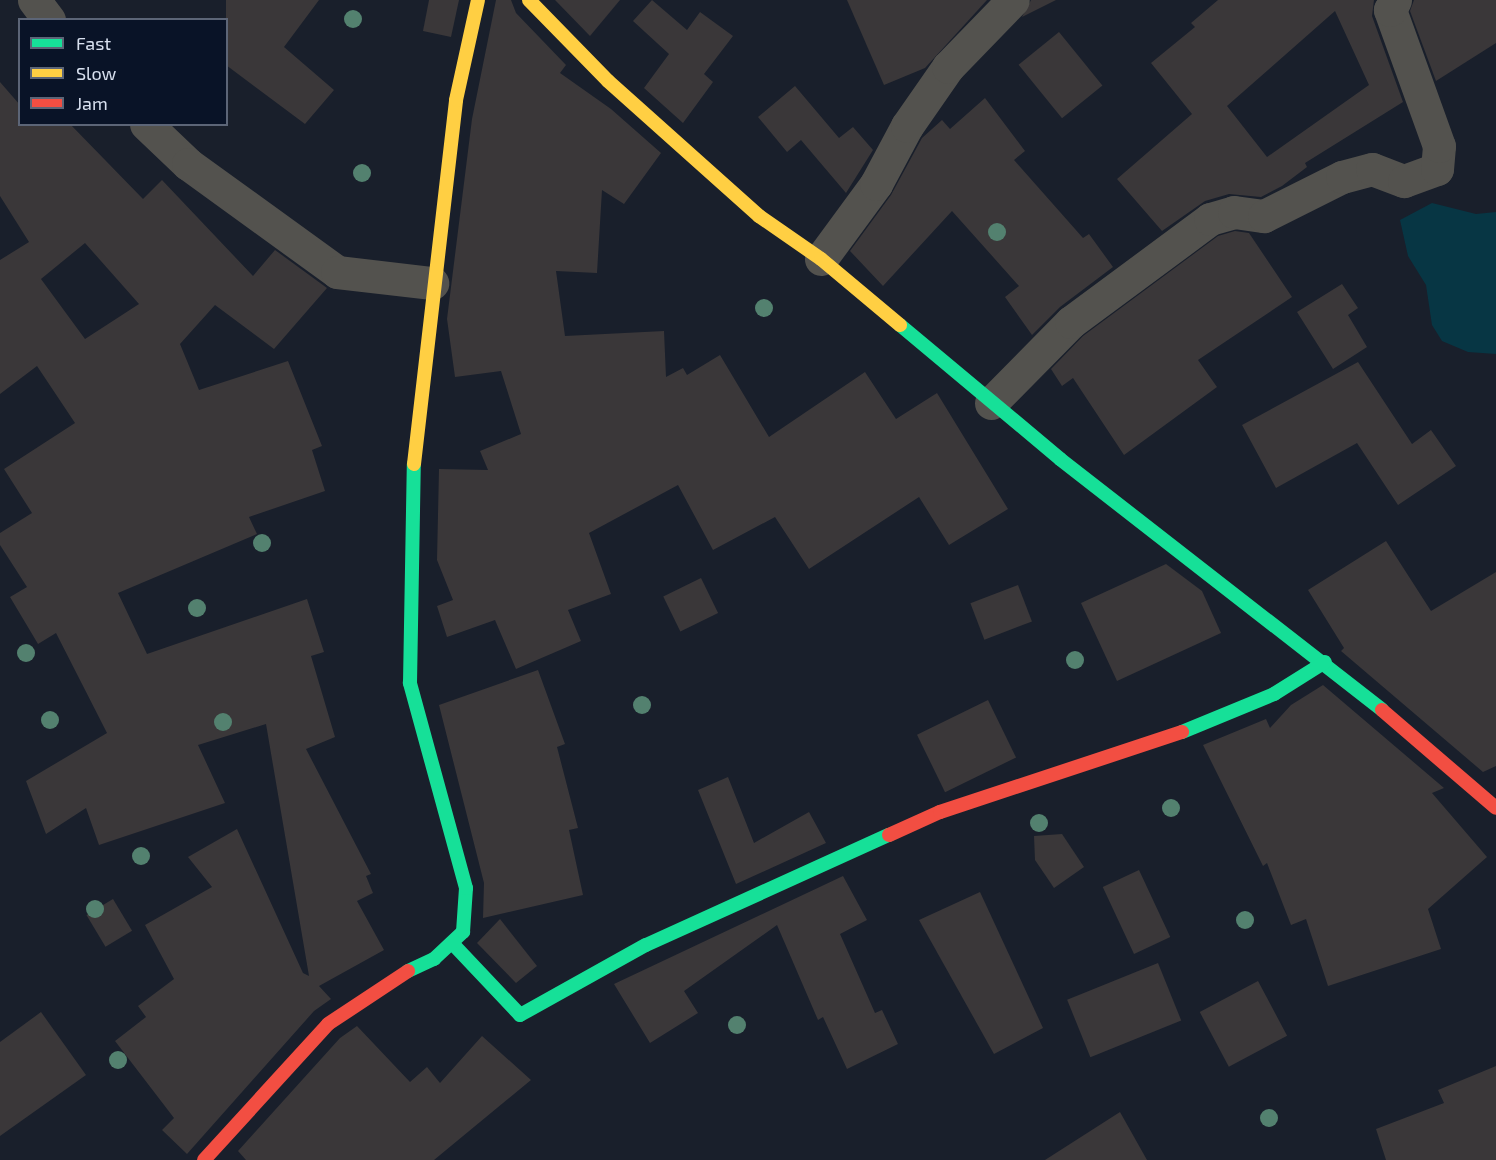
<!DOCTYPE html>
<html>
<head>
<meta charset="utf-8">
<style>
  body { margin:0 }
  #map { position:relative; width:1496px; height:1160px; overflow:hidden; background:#191f2b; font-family:"Exo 2",sans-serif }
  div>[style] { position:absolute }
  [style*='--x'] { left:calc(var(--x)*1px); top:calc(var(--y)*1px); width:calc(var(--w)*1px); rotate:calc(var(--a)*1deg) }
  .water>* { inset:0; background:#073644 }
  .building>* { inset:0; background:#3a3739; transform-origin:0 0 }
  .street>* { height:33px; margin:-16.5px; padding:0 16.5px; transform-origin:16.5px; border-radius:16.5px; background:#53524e }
  .fast>* { height:14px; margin:-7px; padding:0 7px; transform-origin:7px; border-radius:7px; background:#16e098 }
  .slow>* { height:14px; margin:-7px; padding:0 7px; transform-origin:7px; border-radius:7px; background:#ffcf43 }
  .jam>* { height:14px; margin:-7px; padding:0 7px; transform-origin:7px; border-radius:7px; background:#f24e42 }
  .trees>* { width:18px; height:18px; margin:-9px; border-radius:50%; background:#53816f }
  span { translate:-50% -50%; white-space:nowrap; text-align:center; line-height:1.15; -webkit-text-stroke:4.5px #091327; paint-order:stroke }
  .legend { position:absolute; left:18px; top:18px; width:210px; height:108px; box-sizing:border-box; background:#091327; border:2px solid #5c6577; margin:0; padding:8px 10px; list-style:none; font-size:18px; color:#d8e0ef }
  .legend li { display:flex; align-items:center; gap:12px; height:30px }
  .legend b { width:30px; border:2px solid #5c6577 }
</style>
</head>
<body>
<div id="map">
  <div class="water">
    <i style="clip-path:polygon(1432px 203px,1476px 214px,1496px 212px,1496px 354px,1468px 352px,1442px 341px,1432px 325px,1426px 285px,1408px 256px,1400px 220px)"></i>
  </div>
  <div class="building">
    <i style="clip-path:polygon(226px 0,319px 0,284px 47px,334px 90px,305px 124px,226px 65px)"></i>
    <i style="clip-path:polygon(429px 0,459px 0,451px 37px,423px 31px)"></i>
    <i style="clip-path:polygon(496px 0,511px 0,516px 13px,566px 65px,560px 73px,611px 109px,661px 153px,624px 204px,602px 190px,597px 273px,556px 271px,565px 336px,664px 331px,666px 377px,683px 368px,687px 375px,720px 355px,769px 437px,865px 372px,896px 419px,937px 393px,1008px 509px,949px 545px,919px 497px,809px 569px,775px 517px,713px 550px,678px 485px,589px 533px,611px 594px,568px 610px,581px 641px,516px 669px,495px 620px,447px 637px,437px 606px,453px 600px,437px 560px,439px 469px,488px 470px,480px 451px,521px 434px,501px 371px,455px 377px,447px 319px,472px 119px)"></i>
    <i style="clip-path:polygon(555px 0,620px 0,590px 36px)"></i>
    <i style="clip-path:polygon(652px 0,687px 30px,700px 12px,733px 36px,704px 74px,713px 82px,683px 123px,644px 88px,669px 54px,633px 21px)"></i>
    <i style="clip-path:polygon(847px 0,987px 0,925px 68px,884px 85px)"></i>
    <i style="clip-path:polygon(1031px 0,1056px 0,1022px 17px)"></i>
    <i style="clip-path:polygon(evenodd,1218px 0,1374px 0,1372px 16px,1403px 102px,1305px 163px,1307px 167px,1282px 186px,1261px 197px,1229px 194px,1205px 201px,1162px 231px,1117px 179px,1192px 114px,1151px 63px,1195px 27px,1191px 23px,1218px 0,1335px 11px,1369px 85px,1267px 157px,1227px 106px,1335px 11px)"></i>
    <i style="clip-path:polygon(1414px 0,1496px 0,1496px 43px,1436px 81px,1410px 11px)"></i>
    <i style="left:1059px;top:32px;width:69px;height:52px;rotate:51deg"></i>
    <i style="clip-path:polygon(evenodd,0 82px,20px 105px,20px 124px,70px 124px,143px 199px,162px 180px,253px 276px,275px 250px,327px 288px,274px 349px,215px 305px,180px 344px,199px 390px,288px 361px,322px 446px,312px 450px,325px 491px,249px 517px,257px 534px,118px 593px,147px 654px,307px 599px,324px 652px,311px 656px,335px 737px,306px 749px,371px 874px,366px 876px,373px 893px,357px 901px,384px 950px,319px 986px,331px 999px,314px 1011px,187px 1154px,162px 1130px,174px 1118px,115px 1041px,146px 1017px,138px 1006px,174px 979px,145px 925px,212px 887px,188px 857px,237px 829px,303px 973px,309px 976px,266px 724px,198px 745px,225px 803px,99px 845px,86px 808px,46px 834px,26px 781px,107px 733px,56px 633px,38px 644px,10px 597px,27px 587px,0 545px,0 533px,32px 513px,4px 469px,75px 423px,37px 366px,0 394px,0 260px,29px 242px,0 196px,0 82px,85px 243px,139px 304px,85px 339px,41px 279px,85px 243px)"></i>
    <i style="clip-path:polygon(795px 86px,839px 138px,853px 127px,873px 150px,846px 193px,801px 140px,787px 152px,758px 117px)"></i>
    <i style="clip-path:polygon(985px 98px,1025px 151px,1014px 160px,1083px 238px,1089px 234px,1113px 267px,1060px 307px,1032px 335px,1005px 297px,1019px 286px,952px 211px,883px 286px,850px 251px,891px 195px,922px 138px,942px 120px,950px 129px)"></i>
    <i style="clip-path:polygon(1235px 231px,1249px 233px,1292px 297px,1198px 360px,1217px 387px,1124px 455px,1073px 378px,1062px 386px,1051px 369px,1083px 336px,1218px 236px)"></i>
    <i style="clip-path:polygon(1342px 284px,1358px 308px,1348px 315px,1367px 347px,1333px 369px,1297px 312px)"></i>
    <i style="clip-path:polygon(1358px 362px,1412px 444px,1431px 430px,1456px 466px,1398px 505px,1357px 443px,1276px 488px,1242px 425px)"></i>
    <i style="clip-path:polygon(1386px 541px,1431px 611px,1496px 572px,1496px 766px,1483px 772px,1341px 651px,1344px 648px,1308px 590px)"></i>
    <i style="clip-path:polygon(1166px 564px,1202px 591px,1221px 633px,1117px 681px,1081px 603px)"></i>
    <i style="left:701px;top:578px;width:39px;height:42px;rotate:64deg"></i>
    <i style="left:1018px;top:585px;width:39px;height:51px;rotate:69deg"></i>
    <i style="clip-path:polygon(538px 670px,565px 744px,557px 747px,578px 828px,569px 830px,583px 895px,483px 918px,484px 883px,439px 705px)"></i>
    <i style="clip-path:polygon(1323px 685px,1444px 788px,1432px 793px,1487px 857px,1428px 909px,1441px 949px,1328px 986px,1306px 919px,1291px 925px,1267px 863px,1263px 866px,1203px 745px,1266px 719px,1270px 728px,1291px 705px)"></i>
    <i style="left:988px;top:700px;width:64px;height:79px;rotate:64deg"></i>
    <i style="clip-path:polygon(728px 777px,754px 843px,809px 812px,826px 843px,736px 884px,698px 790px)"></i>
    <i style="clip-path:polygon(1062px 834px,1084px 867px,1054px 888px,1035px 860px,1034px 836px)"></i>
    <i style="left:1139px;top:870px;width:74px;height:40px;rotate:65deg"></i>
    <i style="clip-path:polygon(843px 876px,867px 920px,840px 934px,875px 1013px,882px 1010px,898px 1044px,847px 1069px,823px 1017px,818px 1020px,777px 925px,684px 991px,698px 1013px,650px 1043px,614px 984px)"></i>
    <i style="clip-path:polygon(980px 892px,1043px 1028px,994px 1054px,919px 920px)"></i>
    <i style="left:113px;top:899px;width:37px;height:31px;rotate:59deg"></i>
    <i style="clip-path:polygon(500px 919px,537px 966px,516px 983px,477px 943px)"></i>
    <i style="left:1158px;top:963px;width:62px;height:98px;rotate:68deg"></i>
    <i style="left:1258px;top:981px;width:62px;height:66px;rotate:62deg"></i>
    <i style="clip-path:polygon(41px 1012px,86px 1075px,0 1136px,0 1042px)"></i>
    <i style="clip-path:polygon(357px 1026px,410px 1082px,427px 1067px,440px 1083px,482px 1036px,531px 1080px,434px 1160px,246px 1160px,238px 1151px,340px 1038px)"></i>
    <i style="clip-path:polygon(1496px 1066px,1496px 1160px,1386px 1160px,1376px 1129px,1444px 1103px,1438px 1090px)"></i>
    <i style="clip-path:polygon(1120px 1112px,1147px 1160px,1045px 1160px)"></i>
  </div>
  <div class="street">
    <i style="--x:34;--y:0;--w:25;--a:53"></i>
    <i style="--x:146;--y:124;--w:58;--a:43.6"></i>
    <i style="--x:188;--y:164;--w:184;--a:35.9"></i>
    <i style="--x:337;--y:272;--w:96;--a:6.6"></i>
    <i style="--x:821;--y:259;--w:93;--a:-53.7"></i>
    <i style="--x:876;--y:184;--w:66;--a:-61.9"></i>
    <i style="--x:907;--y:126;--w:72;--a:-55.2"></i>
    <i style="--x:948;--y:67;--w:93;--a:-45.9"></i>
    <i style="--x:991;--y:403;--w:114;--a:-45.4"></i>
    <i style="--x:1071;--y:322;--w:173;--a:-36.5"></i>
    <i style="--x:1210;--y:219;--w:25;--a:-16"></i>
    <i style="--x:1234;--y:212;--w:30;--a:8"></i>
    <i style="--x:1264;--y:216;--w:87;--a:-26.6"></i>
    <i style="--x:1342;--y:177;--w:31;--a:-15"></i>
    <i style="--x:1372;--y:169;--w:34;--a:21"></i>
    <i style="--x:1404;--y:181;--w:35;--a:-20"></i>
    <i style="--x:1437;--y:169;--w:23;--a:-85"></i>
    <i style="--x:1439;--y:146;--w:145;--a:-109.8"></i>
    <i style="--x:1390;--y:10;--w:11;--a:-63"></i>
  </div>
  <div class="fast">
    <i style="--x:900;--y:325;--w:209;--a:39.9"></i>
    <i style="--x:1060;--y:459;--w:408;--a:37.9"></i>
    <i style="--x:1182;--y:732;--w:100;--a:-22.4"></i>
    <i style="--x:1274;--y:694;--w:60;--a:-32.1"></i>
    <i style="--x:452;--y:943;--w:99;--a:46.6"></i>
    <i style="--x:520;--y:1015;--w:144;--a:-29.1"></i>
    <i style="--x:646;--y:945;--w:267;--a:-24.4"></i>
    <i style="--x:408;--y:971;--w:29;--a:-25"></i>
    <i style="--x:434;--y:959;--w:40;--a:-43"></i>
    <i style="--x:463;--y:932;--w:44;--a:-86.1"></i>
    <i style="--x:466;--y:888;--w:213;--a:-105.3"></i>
    <i style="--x:410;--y:683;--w:219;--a:-89"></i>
  </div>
  <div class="slow">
    <i style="--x:529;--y:0;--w:113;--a:45.7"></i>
    <i style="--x:608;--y:81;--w:203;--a:41.8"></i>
    <i style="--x:759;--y:216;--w:75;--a:34.7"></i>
    <i style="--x:821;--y:259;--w:103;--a:39.9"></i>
    <i style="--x:414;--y:464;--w:366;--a:-83.4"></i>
    <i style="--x:456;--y:100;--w:102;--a:-77.6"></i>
  </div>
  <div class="jam">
    <i style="--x:1382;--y:710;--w:150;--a:40.7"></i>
    <i style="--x:889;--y:835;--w:56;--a:-24.3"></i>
    <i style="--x:940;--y:812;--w:255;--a:-18.3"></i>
    <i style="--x:204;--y:1160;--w:184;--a:-47.6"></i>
    <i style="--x:328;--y:1024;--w:96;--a:-33.5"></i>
  </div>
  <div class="trees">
    <i style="left:353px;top:19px"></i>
    <i style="left:362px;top:173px"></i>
    <i style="left:997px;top:232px"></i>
    <i style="left:764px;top:308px"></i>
    <i style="left:262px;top:543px"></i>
    <i style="left:197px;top:608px"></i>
    <i style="left:26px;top:653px"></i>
    <i style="left:1075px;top:660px"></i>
    <i style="left:642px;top:705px"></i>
    <i style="left:50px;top:720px"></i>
    <i style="left:223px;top:722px"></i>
    <i style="left:1171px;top:808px"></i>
    <i style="left:1039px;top:823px"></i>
    <i style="left:141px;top:856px"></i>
    <i style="left:95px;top:909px"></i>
    <i style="left:1245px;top:920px"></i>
    <i style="left:737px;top:1025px"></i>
    <i style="left:118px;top:1060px"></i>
    <i style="left:1269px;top:1118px"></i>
  </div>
  <ul class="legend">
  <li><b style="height:8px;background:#16e098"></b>Fast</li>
  <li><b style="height:8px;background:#ffcf43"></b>Slow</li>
  <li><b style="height:8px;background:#f24e42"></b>Jam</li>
  </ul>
</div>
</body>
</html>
